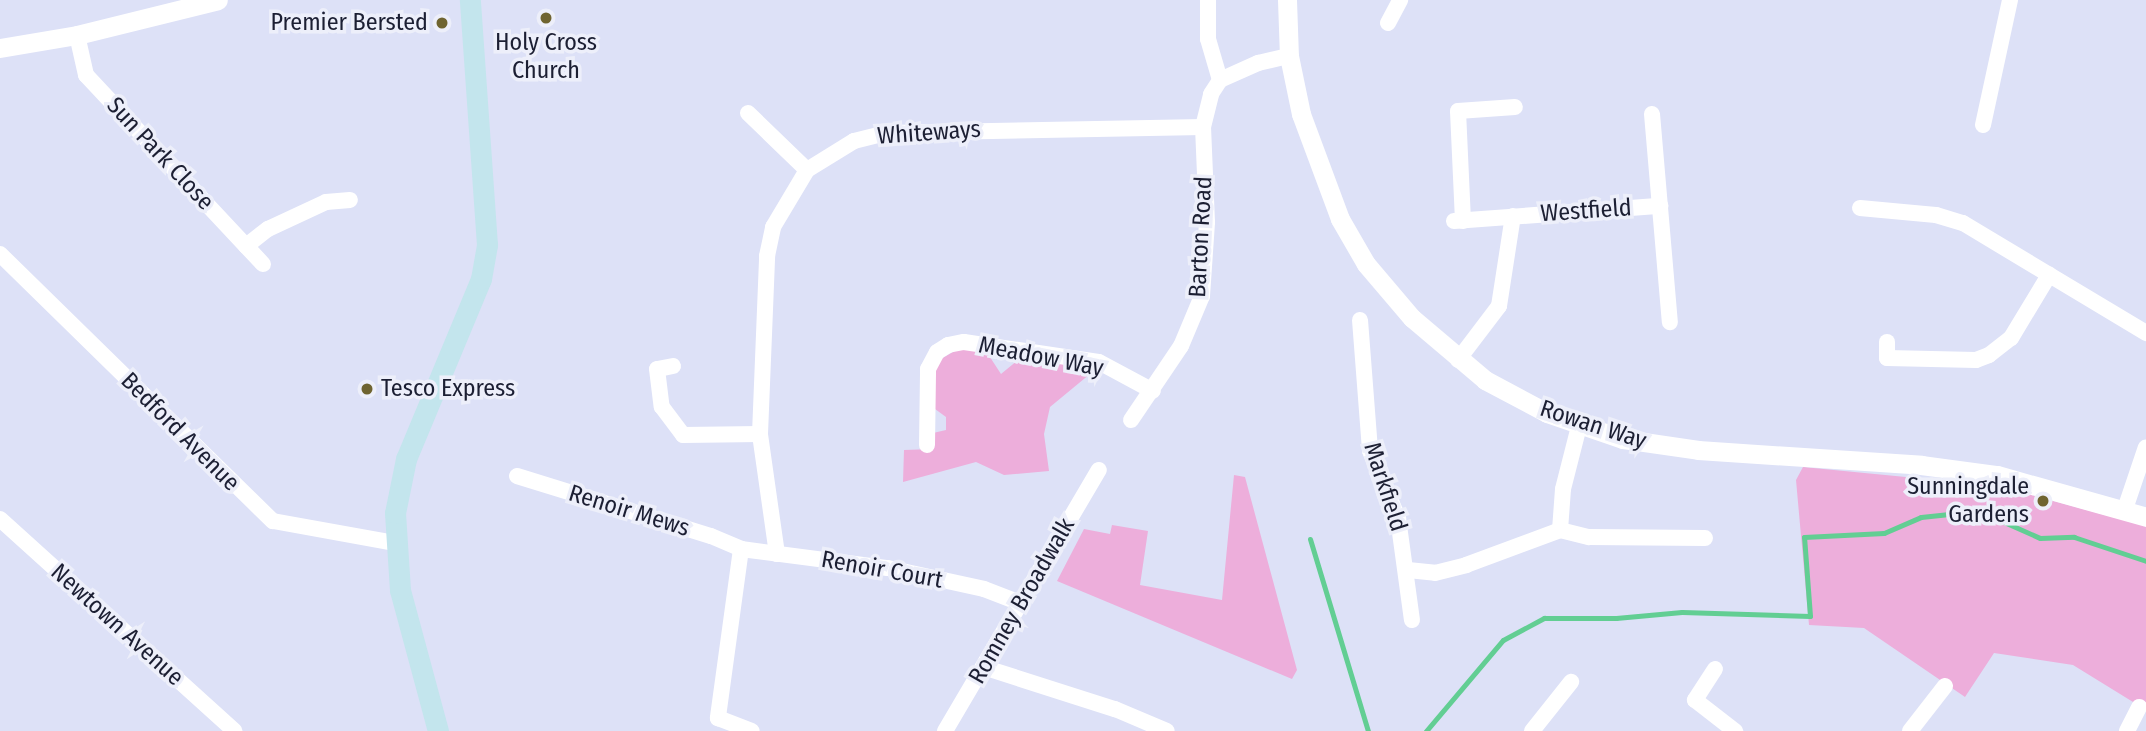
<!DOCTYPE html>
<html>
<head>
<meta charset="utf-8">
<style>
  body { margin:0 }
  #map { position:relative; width:2146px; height:731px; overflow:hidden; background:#dde1f7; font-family:"Fira Sans Condensed",sans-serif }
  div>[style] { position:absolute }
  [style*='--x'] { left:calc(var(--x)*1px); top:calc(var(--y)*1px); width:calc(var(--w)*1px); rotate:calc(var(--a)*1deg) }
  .green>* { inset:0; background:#edaedb }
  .stream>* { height:5px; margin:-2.5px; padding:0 2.5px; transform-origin:2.5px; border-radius:2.5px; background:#62ce93 }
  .minor>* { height:16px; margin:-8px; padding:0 8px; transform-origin:8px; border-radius:8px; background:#fff }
  .tertiary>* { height:19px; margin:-9.5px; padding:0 9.5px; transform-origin:9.5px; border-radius:9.5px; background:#fff }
  .secondary>* { height:21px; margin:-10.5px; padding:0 10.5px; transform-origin:10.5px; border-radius:10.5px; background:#c3e5ed }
  .dots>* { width:19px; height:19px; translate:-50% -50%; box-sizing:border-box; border:4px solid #edeffa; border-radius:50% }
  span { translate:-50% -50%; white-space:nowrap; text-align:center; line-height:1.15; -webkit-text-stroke:7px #edeffa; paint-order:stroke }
  .poi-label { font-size:24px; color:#1c1f33 }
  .right { translate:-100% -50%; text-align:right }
  .left { translate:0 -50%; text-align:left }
  .street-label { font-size:24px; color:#1c1f33 }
</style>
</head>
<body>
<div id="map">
  <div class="green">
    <i style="clip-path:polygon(960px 348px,986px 351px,1001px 374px,1024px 355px,1096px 369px,1050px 407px,1044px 434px,1049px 471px,1004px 475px,976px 462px,903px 482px,904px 450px,934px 449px,933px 433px,946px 430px,946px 417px,935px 409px,935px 368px,939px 360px)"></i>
    <i style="clip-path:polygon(1803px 467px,1998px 486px,2146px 526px,2146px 710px,2073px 665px,1994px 653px,1965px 697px,1864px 628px,1809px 625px,1796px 480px)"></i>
    <i style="clip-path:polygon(1234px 475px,1245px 477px,1297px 670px,1292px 679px,1057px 581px,1084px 529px,1110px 534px,1112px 525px,1148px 531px,1140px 585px,1222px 600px)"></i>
  </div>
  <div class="stream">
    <i style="--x:1310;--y:539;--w:201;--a:73.2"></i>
    <i style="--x:1426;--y:731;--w:119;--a:-49.8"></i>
    <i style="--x:1503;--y:640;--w:47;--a:-28.2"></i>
    <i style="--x:1544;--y:618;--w:72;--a:0"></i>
    <i style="--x:1616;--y:618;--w:66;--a:-5.2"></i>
    <i style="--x:1682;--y:612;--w:128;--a:1.8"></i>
    <i style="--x:1810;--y:616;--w:79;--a:-94.3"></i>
    <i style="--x:1804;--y:537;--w:80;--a:-2.9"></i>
    <i style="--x:1884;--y:533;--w:40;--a:-23.4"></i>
    <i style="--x:1921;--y:517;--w:38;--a:-6"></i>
    <i style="--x:1959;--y:513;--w:46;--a:11.3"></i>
    <i style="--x:2004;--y:522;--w:39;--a:24"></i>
    <i style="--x:2040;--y:538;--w:34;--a:-2"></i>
    <i style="--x:2074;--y:537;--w:76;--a:18.4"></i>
  </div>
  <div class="minor">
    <i style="--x:1388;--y:23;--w:26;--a:-62"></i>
    <i style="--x:77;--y:35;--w:41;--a:77.3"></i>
    <i style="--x:86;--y:75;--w:259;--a:46.9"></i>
    <i style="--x:1220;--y:80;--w:42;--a:-24.1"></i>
    <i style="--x:1258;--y:63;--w:32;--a:-13"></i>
    <i style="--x:748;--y:113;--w:82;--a:44"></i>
    <i style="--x:1652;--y:114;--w:209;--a:85.1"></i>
    <i style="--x:1983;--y:125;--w:128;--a:-77.8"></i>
    <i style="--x:1860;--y:208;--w:76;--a:5.3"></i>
    <i style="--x:1936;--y:215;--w:28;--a:17"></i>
    <i style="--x:1963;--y:223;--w:214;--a:31"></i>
    <i style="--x:1454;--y:221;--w:207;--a:-4.2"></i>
    <i style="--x:1463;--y:221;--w:110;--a:-92.6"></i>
    <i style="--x:1458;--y:111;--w:57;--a:-4"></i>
    <i style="--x:246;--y:246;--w:28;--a:-38"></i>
    <i style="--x:268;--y:229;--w:64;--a:-25"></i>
    <i style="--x:326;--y:202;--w:24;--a:-5"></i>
    <i style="--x:0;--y:254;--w:382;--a:44.4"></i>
    <i style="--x:273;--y:521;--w:123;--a:10.3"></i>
    <i style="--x:1360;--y:320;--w:131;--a:85.6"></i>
    <i style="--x:1370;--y:451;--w:73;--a:67.3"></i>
    <i style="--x:1398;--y:518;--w:103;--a:82.2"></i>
    <i style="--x:1887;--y:342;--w:16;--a:90"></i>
    <i style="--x:1887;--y:358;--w:89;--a:1.3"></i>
    <i style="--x:1976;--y:360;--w:14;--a:-21"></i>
    <i style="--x:1989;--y:355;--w:28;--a:-38"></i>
    <i style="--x:2011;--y:338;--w:74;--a:-58.9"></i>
    <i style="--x:1458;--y:360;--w:68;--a:-52.8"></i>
    <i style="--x:1499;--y:306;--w:91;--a:-81.2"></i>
    <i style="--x:673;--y:366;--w:16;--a:169"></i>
    <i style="--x:657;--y:369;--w:38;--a:83"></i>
    <i style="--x:662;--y:407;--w:35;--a:53"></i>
    <i style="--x:683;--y:435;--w:77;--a:-0.7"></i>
    <i style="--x:1131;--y:420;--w:89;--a:-56"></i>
    <i style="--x:1181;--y:346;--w:54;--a:-67.2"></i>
    <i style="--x:1202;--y:296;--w:74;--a:-86.1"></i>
    <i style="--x:1207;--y:222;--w:95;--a:-92.4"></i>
    <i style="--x:1203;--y:127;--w:34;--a:-76"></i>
    <i style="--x:1211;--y:94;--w:17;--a:-57"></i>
    <i style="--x:1220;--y:80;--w:43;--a:-106.3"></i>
    <i style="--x:1208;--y:39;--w:39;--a:-90"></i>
    <i style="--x:927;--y:445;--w:76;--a:-89.2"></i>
    <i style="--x:928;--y:369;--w:19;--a:-62"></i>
    <i style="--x:937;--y:352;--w:13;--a:-32"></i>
    <i style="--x:948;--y:345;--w:16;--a:-11"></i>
    <i style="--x:964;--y:342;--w:136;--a:8.4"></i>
    <i style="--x:1099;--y:362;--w:61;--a:28.2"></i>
    <i style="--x:517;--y:476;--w:203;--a:17.2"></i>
    <i style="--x:711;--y:536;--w:33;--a:23"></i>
    <i style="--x:741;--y:549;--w:148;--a:7.4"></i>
    <i style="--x:888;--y:568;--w:98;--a:12.3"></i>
    <i style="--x:984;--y:589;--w:39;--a:21"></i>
    <i style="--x:2125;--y:509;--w:65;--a:-71.3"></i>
    <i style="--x:0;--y:519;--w:316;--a:42.1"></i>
    <i style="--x:1560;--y:530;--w:41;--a:-85.8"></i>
    <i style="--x:1563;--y:489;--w:65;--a:-75.7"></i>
    <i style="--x:741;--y:549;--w:171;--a:97.8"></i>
    <i style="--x:718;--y:718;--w:36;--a:21"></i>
    <i style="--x:777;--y:554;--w:121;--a:-98.1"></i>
    <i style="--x:760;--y:434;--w:178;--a:-87.7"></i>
    <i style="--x:767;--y:256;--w:30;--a:-78"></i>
    <i style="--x:773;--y:227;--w:66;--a:-59.2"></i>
    <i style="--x:807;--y:170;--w:55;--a:-31.7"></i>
    <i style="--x:854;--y:141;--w:34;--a:-14"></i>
    <i style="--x:887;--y:133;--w:316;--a:-1.1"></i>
    <i style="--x:1408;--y:570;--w:27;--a:6"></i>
    <i style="--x:1435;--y:573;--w:32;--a:-14"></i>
    <i style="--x:1466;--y:565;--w:100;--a:-20.4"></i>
    <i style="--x:1560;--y:530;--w:30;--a:14"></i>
    <i style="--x:1589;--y:537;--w:116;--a:0.5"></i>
    <i style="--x:983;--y:667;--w:139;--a:17.7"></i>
    <i style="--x:1115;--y:709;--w:56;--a:22.9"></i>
    <i style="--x:1715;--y:669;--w:37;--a:123"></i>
    <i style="--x:1695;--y:700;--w:51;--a:37.8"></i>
    <i style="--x:945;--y:731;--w:303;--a:-59.5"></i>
    <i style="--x:1532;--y:731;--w:63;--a:-51.5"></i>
    <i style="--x:1910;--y:731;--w:57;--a:-52.1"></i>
    <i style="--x:2127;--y:731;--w:27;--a:-63"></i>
  </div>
  <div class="tertiary">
    <i style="--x:1287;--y:0;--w:56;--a:88"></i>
    <i style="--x:1289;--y:56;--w:59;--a:78.3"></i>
    <i style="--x:1301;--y:114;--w:112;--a:69.6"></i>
    <i style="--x:1340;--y:219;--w:52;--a:60"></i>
    <i style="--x:1366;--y:264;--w:71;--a:49.6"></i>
    <i style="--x:1412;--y:318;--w:96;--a:40.3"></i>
    <i style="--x:1485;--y:380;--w:70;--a:28"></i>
    <i style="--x:1547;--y:413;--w:80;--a:18.9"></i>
    <i style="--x:1623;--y:439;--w:76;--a:8.3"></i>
    <i style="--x:1698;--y:450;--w:224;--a:3.8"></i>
    <i style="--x:1921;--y:465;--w:77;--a:7.5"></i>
    <i style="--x:1997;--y:475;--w:155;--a:15.7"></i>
    <i style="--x:0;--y:48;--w:78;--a:-9.6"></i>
    <i style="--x:77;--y:35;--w:145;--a:-13.9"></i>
  </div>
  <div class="secondary">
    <i style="--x:438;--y:731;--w:146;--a:-105.1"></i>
    <i style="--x:400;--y:590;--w:77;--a:-93.7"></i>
    <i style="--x:395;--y:513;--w:55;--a:-78.5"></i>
    <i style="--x:406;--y:459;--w:195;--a:-67.4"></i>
    <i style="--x:481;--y:279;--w:35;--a:-80"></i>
    <i style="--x:487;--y:245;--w:246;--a:-94"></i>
  </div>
  <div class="dots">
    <i style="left:546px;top:18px;background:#6f6430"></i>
    <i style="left:442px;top:23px;background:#6f6430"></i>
    <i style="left:367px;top:389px;background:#6f6430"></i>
    <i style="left:2043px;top:501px;background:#6f6430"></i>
  </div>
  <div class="poi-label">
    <span class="right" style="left:428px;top:23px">Premier Bersted</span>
    <span style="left:546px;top:57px">Holy Cross<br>Church</span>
    <span class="left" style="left:381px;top:389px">Tesco Express</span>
    <span class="right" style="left:2029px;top:501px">Sunningdale<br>Gardens</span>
  </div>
  <div class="street-label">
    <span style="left:929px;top:133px;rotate:-4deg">Whiteways</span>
    <span style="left:160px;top:154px;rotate:47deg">Sun Park Close</span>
    <span style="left:1586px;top:211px;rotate:-4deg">Westfield</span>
    <span style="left:1201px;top:237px;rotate:-87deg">Barton Road</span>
    <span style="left:1041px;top:357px;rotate:11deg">Meadow Way</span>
    <span style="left:1593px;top:425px;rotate:18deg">Rowan Way</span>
    <span style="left:180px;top:432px;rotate:45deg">Bedford Avenue</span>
    <span style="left:1385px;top:487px;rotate:72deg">Markfield</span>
    <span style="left:629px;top:511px;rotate:17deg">Renoir Mews</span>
    <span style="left:882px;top:570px;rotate:10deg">Renoir Court</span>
    <span style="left:1022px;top:601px;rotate:-60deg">Romney Broadwalk</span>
    <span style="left:117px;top:625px;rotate:42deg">Newtown Avenue</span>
  </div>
</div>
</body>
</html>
